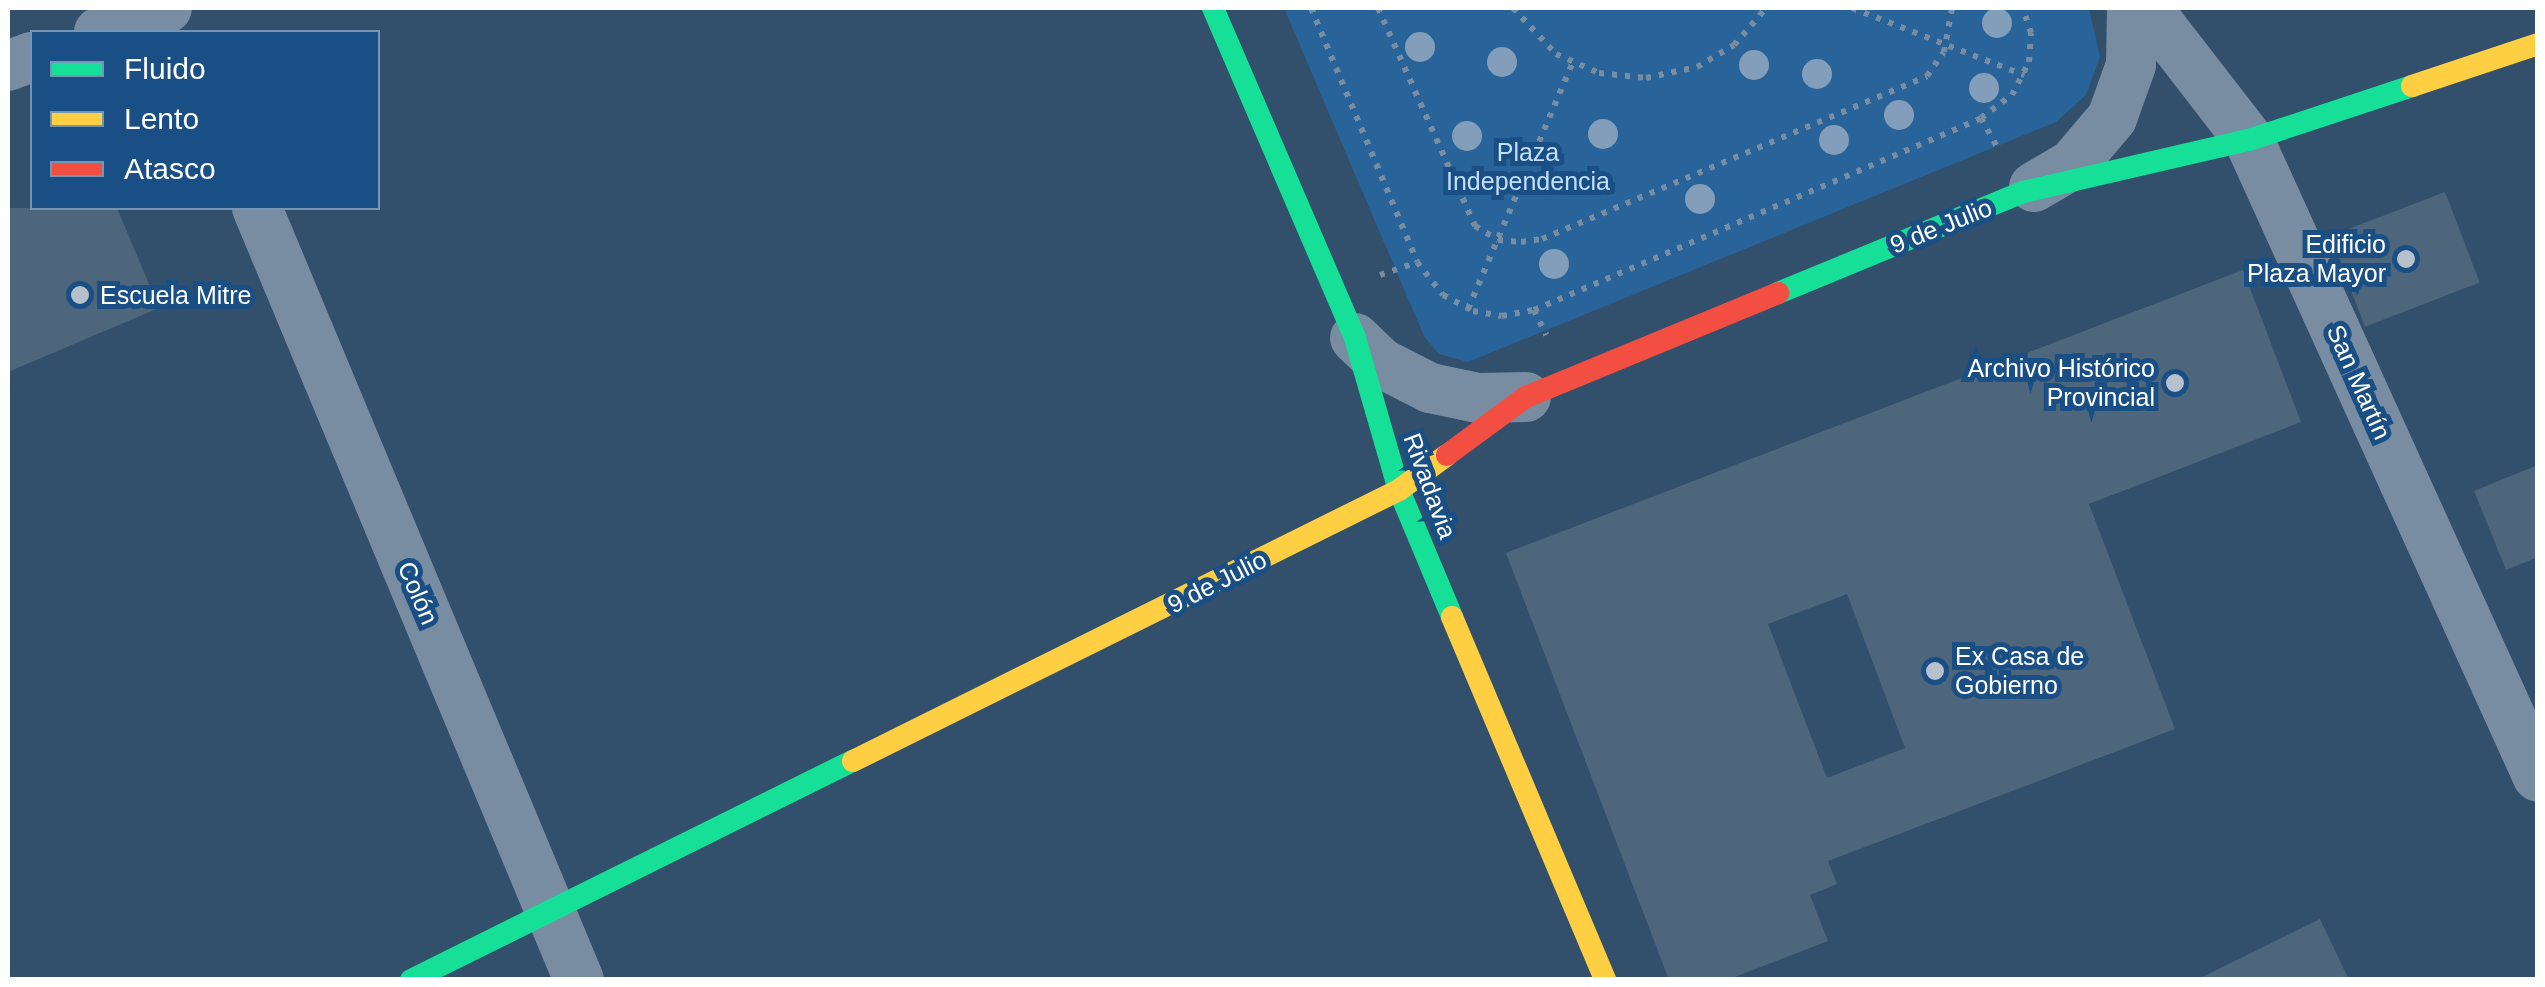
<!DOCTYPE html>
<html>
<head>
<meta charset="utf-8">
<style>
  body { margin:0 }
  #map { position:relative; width:2545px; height:987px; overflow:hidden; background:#324f6c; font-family:Helvetica,sans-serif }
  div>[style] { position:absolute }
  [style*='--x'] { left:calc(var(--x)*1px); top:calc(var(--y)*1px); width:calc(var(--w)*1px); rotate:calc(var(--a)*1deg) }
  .green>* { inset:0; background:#28649a }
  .building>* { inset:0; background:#4e667c; transform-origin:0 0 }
  .path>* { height:6px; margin-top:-3px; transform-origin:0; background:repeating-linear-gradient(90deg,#788da2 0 5px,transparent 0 13px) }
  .street>* { height:50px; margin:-25px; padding:0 25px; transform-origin:25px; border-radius:25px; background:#788da2 }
  .fast>* { height:22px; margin:-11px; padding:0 11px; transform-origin:11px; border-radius:11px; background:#16e098 }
  .slow>* { height:22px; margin:-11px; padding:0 11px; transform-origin:11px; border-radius:11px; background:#ffcf43 }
  .jam>* { height:22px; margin:-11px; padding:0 11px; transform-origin:11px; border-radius:11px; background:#f24e42 }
  .trees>* { width:30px; height:30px; margin:-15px; border-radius:50%; background:#829eba }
  .dots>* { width:28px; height:28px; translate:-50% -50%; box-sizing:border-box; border:5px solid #194f84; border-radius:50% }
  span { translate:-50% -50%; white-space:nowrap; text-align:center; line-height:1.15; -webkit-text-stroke:10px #194f84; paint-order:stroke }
  .park-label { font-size:25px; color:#c3dff9 }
  .street-label { font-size:25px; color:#fff }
  .poi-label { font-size:25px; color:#fff }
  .right { translate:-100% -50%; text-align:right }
  .left { translate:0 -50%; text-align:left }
  .frame { position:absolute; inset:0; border:10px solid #fff; pointer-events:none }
  .legend { position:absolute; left:30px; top:30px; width:350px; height:180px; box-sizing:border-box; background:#194f84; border:2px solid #7595b5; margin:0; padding:12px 18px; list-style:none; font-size:30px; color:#fff }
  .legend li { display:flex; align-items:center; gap:20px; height:50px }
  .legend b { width:50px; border:2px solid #7595b5 }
</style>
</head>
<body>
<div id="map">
  <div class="green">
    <i style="clip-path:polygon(1284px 8px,2089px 8px,2100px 57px,2086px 95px,2056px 122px,1468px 362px,1439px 354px,1424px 336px)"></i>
  </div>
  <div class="building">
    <i style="left:2445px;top:192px;width:97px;height:123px;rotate:69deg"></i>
    <i style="clip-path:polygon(8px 208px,117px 208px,159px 308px,8px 372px)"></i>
    <i style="clip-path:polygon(evenodd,2243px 270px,2301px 422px,2089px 504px,2175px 729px,1828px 861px,1837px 884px,1810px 895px,1828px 941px,1727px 980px,1669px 980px,1506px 553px,2243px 270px,1847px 594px,1905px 748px,1827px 778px,1768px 624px,1847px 594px)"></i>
    <i style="clip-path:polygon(2538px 465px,2538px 557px,2506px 570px,2474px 491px)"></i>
    <i style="clip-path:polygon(2320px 919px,2349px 980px,2196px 980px)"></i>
  </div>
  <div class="path">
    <i style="--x:1311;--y:8;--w:275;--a:67.3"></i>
    <i style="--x:1417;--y:262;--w:42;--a:51.8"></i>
    <i style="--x:1443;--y:295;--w:34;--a:28"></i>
    <i style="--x:1473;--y:311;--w:29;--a:10"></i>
    <i style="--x:1502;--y:316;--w:33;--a:-11"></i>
    <i style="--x:1534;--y:310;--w:486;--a:-23.2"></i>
    <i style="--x:1981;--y:118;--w:39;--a:-37"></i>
    <i style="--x:2012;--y:95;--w:37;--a:-63"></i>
    <i style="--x:2029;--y:62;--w:29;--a:-86"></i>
    <i style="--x:2031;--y:33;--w:26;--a:-108"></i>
    <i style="--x:1378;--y:8;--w:239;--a:66"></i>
    <i style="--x:1475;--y:226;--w:27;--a:31"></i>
    <i style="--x:1498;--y:240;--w:23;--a:5"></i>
    <i style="--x:1521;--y:242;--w:21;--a:-8"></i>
    <i style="--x:1542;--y:239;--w:418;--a:-22.9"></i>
    <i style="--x:1927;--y:76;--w:29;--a:-55"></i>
    <i style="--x:1944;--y:52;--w:45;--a:-79.7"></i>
    <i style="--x:1513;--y:8;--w:63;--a:46.9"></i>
    <i style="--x:1556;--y:54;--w:47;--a:23.8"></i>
    <i style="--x:1599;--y:73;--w:47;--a:6.1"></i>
    <i style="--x:1646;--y:78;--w:52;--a:-12.2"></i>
    <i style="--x:1697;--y:67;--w:43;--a:-30.7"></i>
    <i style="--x:1734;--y:45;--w:49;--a:-49.1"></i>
    <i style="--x:1852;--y:8;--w:185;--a:21.3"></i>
    <i style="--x:1981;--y:118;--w:33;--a:61"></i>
    <i style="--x:1380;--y:275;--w:39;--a:-19"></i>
    <i style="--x:1468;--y:309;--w:268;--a:-67"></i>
    <i style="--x:1534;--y:310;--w:28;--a:64"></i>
  </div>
  <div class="street">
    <i style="--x:2147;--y:8;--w:167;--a:52.3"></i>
    <i style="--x:2249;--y:140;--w:699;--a:65.6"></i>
    <i style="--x:99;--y:32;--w:72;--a:-19.4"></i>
    <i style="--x:8;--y:66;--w:26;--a:-21"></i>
    <i style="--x:2034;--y:187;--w:45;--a:-30.5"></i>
    <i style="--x:2073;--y:164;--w:60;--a:-49.7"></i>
    <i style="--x:2112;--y:118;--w:56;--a:-70.3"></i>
    <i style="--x:2131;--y:65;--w:57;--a:-89"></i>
    <i style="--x:257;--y:208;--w:836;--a:67.36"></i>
    <i style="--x:1355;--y:338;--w:36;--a:44"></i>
    <i style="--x:1381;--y:363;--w:55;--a:27"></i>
    <i style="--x:1430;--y:388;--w:49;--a:11.8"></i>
    <i style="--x:1478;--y:398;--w:48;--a:-1.2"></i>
  </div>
  <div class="fast">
    <i style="--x:1213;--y:8;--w:359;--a:66.7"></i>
    <i style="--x:1355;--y:338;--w:158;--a:73.9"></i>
    <i style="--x:1399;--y:490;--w:138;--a:67.3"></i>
    <i style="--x:1778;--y:293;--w:265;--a:-22.4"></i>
    <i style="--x:2023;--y:192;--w:232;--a:-13"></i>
    <i style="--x:2249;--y:140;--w:172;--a:-18.3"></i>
    <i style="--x:411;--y:980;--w:493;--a:-26.4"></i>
  </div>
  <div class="slow">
    <i style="--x:2412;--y:86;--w:133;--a:-18.4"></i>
    <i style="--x:1452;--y:617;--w:394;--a:67.1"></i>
    <i style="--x:853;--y:761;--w:610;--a:-26.4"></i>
    <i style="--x:1399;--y:490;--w:59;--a:-36.1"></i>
  </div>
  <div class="jam">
    <i style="--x:1447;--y:455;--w:98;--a:-36.3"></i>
    <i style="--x:1526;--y:397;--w:273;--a:-22.4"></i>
  </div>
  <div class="trees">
    <i style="left:1997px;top:23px"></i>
    <i style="left:1420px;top:47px"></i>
    <i style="left:1502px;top:62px"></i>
    <i style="left:1754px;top:65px"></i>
    <i style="left:1817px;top:74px"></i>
    <i style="left:1984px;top:88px"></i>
    <i style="left:1899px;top:115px"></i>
    <i style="left:1603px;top:134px"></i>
    <i style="left:1467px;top:136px"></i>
    <i style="left:1834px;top:140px"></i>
    <i style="left:1700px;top:199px"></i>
    <i style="left:1554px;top:264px"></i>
  </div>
  <div class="dots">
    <i style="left:2406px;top:259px;background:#b7c1cc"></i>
    <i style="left:80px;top:295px;background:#b7c1cc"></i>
    <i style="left:2175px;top:383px;background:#b7c1cc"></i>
    <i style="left:1935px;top:671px;background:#b7c1cc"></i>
  </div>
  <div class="park-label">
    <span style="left:1528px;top:167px">Plaza<br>Independencia</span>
  </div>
  <div class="street-label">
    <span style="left:1941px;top:226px;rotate:-22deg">9 de Julio</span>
    <span style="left:2359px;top:382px;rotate:66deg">San Martín</span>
    <span style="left:1430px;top:486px;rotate:70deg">Rivadavia</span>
    <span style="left:1217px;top:582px;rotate:-27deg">9 de Julio</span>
    <span style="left:418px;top:593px;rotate:67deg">Colón</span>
  </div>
  <div class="poi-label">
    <span class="right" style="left:2386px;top:259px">Edificio<br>Plaza Mayor</span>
    <span class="left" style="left:100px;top:295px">Escuela Mitre</span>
    <span class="right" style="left:2155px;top:383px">Archivo Histórico<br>Provincial</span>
    <span class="left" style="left:1955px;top:671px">Ex Casa de<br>Gobierno</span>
  </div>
  <div class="frame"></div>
  <ul class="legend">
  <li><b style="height:12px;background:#16e098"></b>Fluido</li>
  <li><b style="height:12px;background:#ffcf43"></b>Lento</li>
  <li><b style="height:12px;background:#f24e42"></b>Atasco</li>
  </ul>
</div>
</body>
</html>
